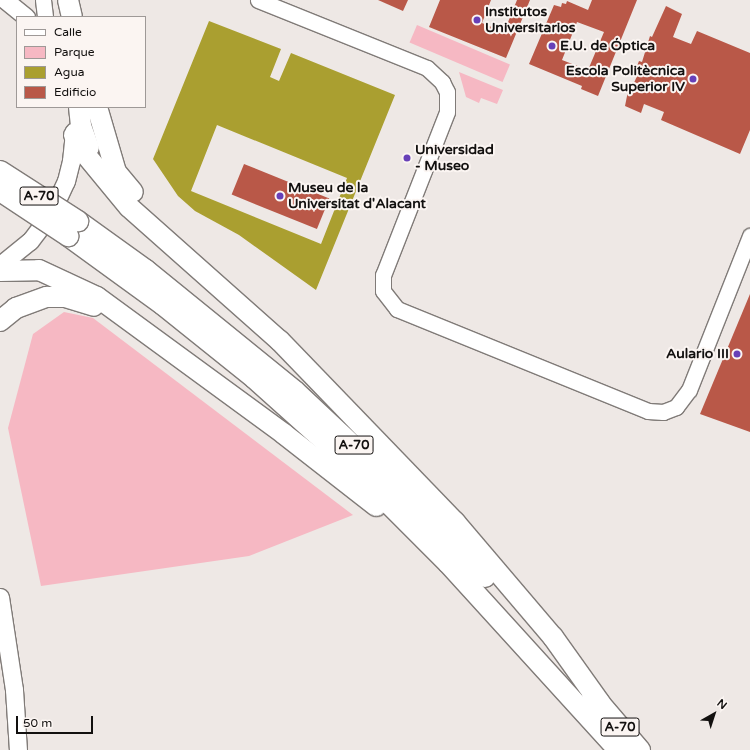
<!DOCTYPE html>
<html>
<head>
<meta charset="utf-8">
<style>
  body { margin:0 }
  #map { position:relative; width:750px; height:750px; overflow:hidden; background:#eee8e5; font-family:"Varela Round",sans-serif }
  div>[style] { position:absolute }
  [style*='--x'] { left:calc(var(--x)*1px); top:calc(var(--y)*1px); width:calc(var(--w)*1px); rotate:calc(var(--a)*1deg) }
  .green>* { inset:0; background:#f6b8c3; transform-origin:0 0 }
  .water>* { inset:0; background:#aa9f30 }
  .building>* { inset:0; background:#b95848; transform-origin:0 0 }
  .roads { filter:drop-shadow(1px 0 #807b78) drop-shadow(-1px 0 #807b78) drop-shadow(0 1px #807b78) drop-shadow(0 -1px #807b78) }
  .secondary>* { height:15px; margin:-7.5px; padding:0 7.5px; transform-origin:7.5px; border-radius:7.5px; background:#fff }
  .primary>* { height:17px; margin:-8.5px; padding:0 8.5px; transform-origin:8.5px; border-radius:8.5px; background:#fff }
  .highway>* { height:20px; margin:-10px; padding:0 10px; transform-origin:10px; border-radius:10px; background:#fff }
  .bridges { filter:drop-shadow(1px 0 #807b78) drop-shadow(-1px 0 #807b78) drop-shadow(0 1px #807b78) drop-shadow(0 -1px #807b78) }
  .highway-bridge>* { height:20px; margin:-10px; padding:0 10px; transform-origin:10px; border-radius:10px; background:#fff }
  .dots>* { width:11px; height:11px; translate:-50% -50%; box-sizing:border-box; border:2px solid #fbf5f2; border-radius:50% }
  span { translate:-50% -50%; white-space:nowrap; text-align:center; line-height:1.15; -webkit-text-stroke:4px #fbf5f2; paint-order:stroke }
  .shield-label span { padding:1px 3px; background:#fbf5f2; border:1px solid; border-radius:3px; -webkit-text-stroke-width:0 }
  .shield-label { font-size:13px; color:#12100f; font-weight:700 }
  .poi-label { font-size:14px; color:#12100f; font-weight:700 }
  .left { translate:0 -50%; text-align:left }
  .right { translate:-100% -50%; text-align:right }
  .legend { position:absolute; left:16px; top:16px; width:130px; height:92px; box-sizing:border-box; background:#fbf5f2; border:1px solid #9e9997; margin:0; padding:5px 7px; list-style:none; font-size:12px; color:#12100f }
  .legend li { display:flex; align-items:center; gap:8px; height:20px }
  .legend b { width:20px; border:1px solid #9e9997 }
  .north { position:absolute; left:694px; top:694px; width:40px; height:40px; -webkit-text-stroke:3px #fbf5f2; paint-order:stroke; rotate:39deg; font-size:11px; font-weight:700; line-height:16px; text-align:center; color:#12100f }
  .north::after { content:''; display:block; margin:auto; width:14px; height:18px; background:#12100f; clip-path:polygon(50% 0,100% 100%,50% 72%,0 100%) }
  .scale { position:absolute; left:16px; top:716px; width:77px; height:18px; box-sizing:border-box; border:2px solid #12100f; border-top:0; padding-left:5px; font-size:12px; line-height:14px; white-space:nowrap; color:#12100f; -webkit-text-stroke:3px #fbf5f2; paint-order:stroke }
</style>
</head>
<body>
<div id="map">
  <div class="green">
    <i style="left:417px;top:25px;width:101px;height:19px;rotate:23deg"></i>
    <i style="clip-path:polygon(459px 72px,503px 90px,497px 104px,481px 98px,479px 103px,466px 97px)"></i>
    <i style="clip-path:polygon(64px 312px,93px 318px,353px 515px,249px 556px,41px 586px,8px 428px,33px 334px)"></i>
  </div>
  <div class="water">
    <i style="clip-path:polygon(evenodd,209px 21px,281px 49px,270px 77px,279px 81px,291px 53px,395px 95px,316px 290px,239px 235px,195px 211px,178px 196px,153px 159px,209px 21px,217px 125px,347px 178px,321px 244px,191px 191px,217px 125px)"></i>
  </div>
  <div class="building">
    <i style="clip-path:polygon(378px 0,408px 0,403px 11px)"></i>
    <i style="clip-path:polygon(440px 0,491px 0,482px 23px,504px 32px,517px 0,530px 0,506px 58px,429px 27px)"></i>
    <i style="clip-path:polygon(evenodd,592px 0,637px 0,598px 96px,581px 89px,582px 86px,529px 64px,554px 5px,561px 7px,562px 3px,566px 4px,567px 1px,588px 10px,592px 0,577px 22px,604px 32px,588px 70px,562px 60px,577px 22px)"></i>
    <i style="clip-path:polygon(666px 6px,682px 14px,673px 37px,691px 44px,697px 31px,750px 53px,750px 130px,740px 154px,661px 120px,664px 112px,644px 104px,641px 113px,625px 106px,629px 86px,632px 87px,639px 72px,635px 71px,639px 61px,642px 62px,650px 36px,652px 37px)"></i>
    <i style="left:244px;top:164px;width:92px;height:33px;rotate:22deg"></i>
    <i style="clip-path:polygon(750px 294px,750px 432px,700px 414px)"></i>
  </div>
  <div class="roads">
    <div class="secondary">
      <i style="--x:43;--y:0;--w:17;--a:83"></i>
      <i style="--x:258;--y:0;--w:182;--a:21.9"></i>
      <i style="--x:427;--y:68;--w:21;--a:43"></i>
      <i style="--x:442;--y:82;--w:11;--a:63"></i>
      <i style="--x:447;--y:92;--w:20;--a:90"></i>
      <i style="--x:447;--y:112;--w:175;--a:111.4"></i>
      <i style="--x:383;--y:275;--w:16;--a:90"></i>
      <i style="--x:383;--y:291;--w:23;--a:52"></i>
      <i style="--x:397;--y:309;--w:271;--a:22.1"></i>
      <i style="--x:648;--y:411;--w:15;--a:4"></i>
      <i style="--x:663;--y:412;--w:14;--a:-21"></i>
      <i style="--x:676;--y:407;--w:21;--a:-53"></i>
      <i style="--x:689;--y:390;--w:166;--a:-68.4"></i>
    </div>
    <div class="primary">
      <i style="--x:5;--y:0;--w:27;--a:39"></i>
      <i style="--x:0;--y:265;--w:38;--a:-39"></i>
      <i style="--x:30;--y:241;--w:35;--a:-53"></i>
      <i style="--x:51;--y:213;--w:35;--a:-65"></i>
      <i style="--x:66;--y:181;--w:21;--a:-76"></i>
      <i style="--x:71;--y:161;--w:30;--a:-84"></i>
      <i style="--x:0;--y:597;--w:94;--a:81.4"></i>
      <i style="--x:14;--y:690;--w:60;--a:86.2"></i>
    </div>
    <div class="highway">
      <i style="--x:68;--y:0;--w:17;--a:77"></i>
      <i style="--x:79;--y:107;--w:19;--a:84"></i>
      <i style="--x:81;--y:126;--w:23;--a:70"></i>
      <i style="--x:97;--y:107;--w:68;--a:73.7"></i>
      <i style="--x:116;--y:172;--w:26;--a:50"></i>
      <i style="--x:74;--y:135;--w:16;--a:63"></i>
      <i style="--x:81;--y:149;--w:75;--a:50.4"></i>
      <i style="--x:129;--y:207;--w:202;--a:41.6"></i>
      <i style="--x:280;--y:341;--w:252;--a:46"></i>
      <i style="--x:455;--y:522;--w:151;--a:49.6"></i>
      <i style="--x:553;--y:637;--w:81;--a:54.5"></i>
      <i style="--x:78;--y:221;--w:84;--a:35.8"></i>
      <i style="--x:146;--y:270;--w:192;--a:39.1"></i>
      <i style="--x:295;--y:391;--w:155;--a:43.2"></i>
      <i style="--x:408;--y:497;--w:111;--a:46.1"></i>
      <i style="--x:68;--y:236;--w:117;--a:36"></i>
      <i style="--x:163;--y:305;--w:117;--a:38.7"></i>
      <i style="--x:254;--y:378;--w:118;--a:41.9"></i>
      <i style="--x:342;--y:457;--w:150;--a:45"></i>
      <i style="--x:448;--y:563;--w:253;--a:47.7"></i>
      <i style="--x:0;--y:271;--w:39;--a:-1"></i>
      <i style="--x:39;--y:270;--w:64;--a:25"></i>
      <i style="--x:97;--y:297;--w:232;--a:36.2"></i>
      <i style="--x:284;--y:434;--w:117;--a:38"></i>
      <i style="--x:0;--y:321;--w:21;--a:-39"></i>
      <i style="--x:16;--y:308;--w:33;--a:-20"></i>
      <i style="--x:47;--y:297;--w:18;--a:0"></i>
      <i style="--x:65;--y:297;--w:30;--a:17"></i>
      <i style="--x:592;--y:694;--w:74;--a:49.4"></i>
    </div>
  </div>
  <div class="bridges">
    <div class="highway-bridge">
      <i style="--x:0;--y:171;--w:93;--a:32.7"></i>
      <i style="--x:0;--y:191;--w:82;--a:33.5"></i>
    </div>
  </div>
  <div class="dots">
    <i style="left:477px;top:20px;background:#6740b8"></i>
    <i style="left:552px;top:46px;background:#6740b8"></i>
    <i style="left:693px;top:79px;background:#6740b8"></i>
    <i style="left:407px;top:158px;background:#6740b8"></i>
    <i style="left:280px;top:196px;background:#6740b8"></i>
    <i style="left:737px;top:354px;background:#6740b8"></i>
  </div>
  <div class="shield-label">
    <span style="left:39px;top:196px">A-70</span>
    <span style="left:354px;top:445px">A-70</span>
    <span style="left:620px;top:727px">A-70</span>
  </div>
  <div class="poi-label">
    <span class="left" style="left:485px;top:20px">Institutos<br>Universitarios</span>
    <span class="left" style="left:560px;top:46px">E.U. de Óptica</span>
    <span class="right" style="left:685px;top:79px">Escola Politècnica<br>Superior IV</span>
    <span class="left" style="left:415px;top:158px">Universidad<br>- Museo</span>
    <span class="left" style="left:288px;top:196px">Museu de la<br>Universitat d'Alacant</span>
    <span class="right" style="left:729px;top:354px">Aulario III</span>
  </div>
  <ul class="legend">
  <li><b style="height:5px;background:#fff"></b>Calle</li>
  <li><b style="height:11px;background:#f6b8c3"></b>Parque</li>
  <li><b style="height:11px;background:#aa9f30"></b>Agua</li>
  <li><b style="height:11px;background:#b95848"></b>Edificio</li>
  </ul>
  <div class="north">N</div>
  <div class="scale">50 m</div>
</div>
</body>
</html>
